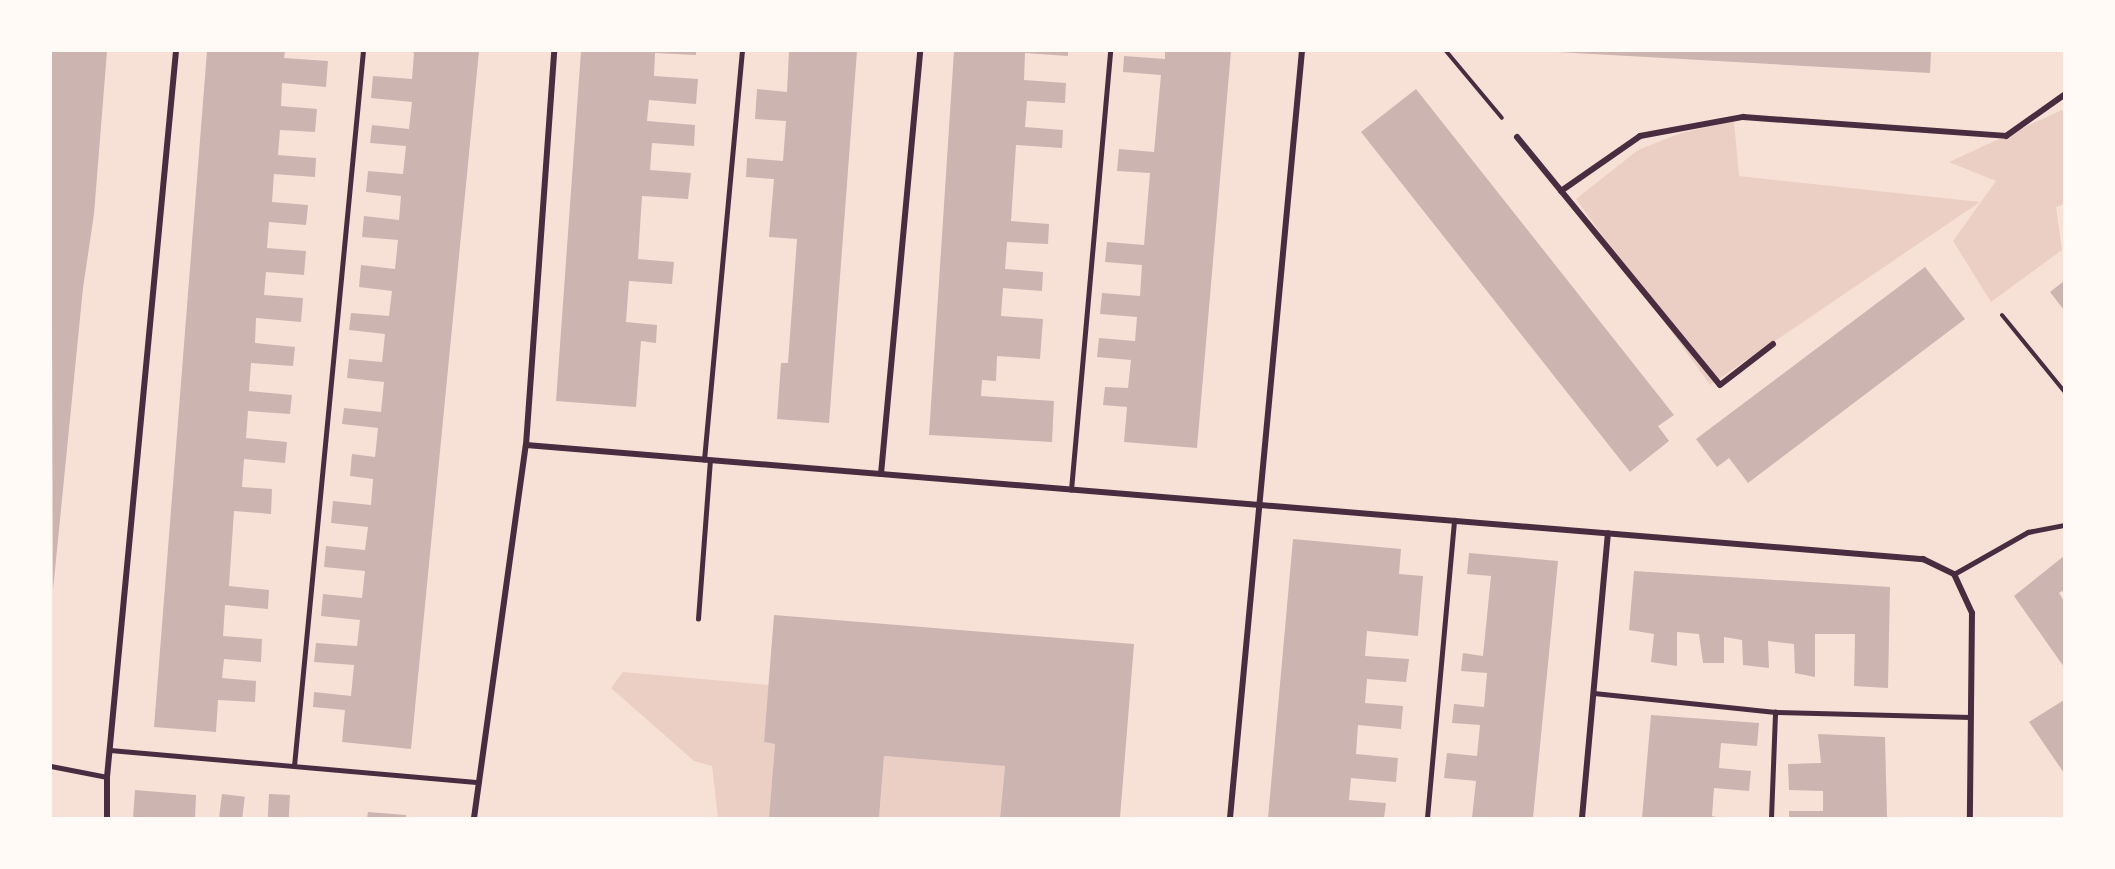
<!DOCTYPE html>
<html>
<head>
<meta charset="utf-8">
<style>
  body { margin:0 }
  #map { position:relative; width:2115px; height:869px; overflow:hidden; background:#f7e1d7; font-family:"Golos Text",sans-serif }
  div>[style] { position:absolute }
  [style*='--x'] { left:calc(var(--x)*1px); top:calc(var(--y)*1px); width:calc(var(--w)*1px); rotate:calc(var(--a)*1deg) }
  .green>* { inset:0; background:#ebcfc5 }
  .building>* { inset:0; background:#ccb4b1; transform-origin:0 0 }
  .path>* { height:4px; margin:-2px; padding:0 2px; transform-origin:2px; border-radius:2px; background:#4a2c40 }
  .service>* { height:4.5px; margin:-2.25px; padding:0 2.25px; transform-origin:2.25px; border-radius:2.25px; background:#4a2c40 }
  .minor>* { height:6px; margin:-3px; padding:0 3px; transform-origin:3px; border-radius:3px; background:#4a2c40 }
  span { translate:-50% -50%; white-space:nowrap; text-align:center; line-height:1.15; -webkit-text-stroke:5px #fffaf5; paint-order:stroke }
  .frame { position:absolute; inset:0; border:52px solid #fffaf5; pointer-events:none }
</style>
</head>
<body>
<div id="map">
  <div class="green">
    <i style="clip-path:polygon(2064px 109px,2064px 204px,2056px 207px,2062px 250px,1991px 302px,1953px 241px,1996px 181px,1949px 162px)"></i>
    <i style="clip-path:polygon(1734px 121px,1739px 176px,1980px 202px,1710px 385px,1576px 199px,1638px 150px,1681px 133px)"></i>
    <i style="clip-path:polygon(623px 672px,769px 685px,764px 742px,775px 744px,769px 818px,718px 818px,712px 766px,694px 761px,611px 688px)"></i>
    <i style="clip-path:polygon(884px 756px,1005px 766px,1000px 818px,879px 818px)"></i>
  </div>
  <div class="building">
    <i style="clip-path:polygon(51px 51px,107px 51px,94px 214px,83px 288px,53px 590px)"></i>
    <i style="clip-path:polygon(207px 51px,285px 51px,284px 58px,328px 61px,326px 87px,282px 83px,281px 106px,317px 109px,315px 132px,280px 130px,278px 155px,316px 158px,315px 177px,274px 174px,272px 202px,308px 205px,306px 225px,269px 222px,267px 248px,306px 251px,304px 275px,266px 272px,264px 295px,303px 298px,301px 322px,256px 318px,255px 343px,295px 347px,293px 366px,251px 363px,249px 391px,292px 395px,290px 414px,248px 411px,246px 438px,287px 442px,285px 463px,244px 459px,242px 487px,272px 489px,271px 514px,234px 511px,229px 586px,269px 590px,268px 609px,225px 605px,223px 636px,262px 639px,261px 662px,224px 659px,222px 678px,256px 681px,255px 702px,218px 700px,216px 732px,154px 727px)"></i>
    <i style="clip-path:polygon(410px 51px,479px 51px,411px 749px,342px 742px,345px 710px,313px 707px,314px 692px,351px 696px,354px 665px,314px 662px,316px 643px,357px 646px,360px 620px,321px 616px,323px 594px,362px 598px,365px 571px,324px 567px,326px 546px,365px 550px,368px 527px,331px 523px,333px 501px,371px 505px,373px 479px,350px 476px,352px 454px,375px 457px,378px 428px,342px 424px,344px 408px,381px 412px,384px 382px,347px 378px,349px 359px,382px 362px,385px 334px,349px 330px,351px 313px,389px 316px,392px 291px,359px 287px,361px 265px,395px 269px,398px 240px,362px 237px,364px 216px,399px 220px,401px 196px,366px 192px,368px 171px,403px 174px,406px 146px,370px 143px,372px 125px,409px 129px,412px 102px,371px 98px,373px 76px,412px 79px,414px 53px)"></i>
    <i style="clip-path:polygon(581px 51px,696px 51px,696px 55px,655px 53px,654px 76px,698px 79px,696px 104px,649px 100px,647px 121px,695px 125px,694px 146px,652px 143px,650px 170px,691px 173px,688px 199px,642px 196px,638px 259px,674px 262px,672px 284px,629px 281px,626px 322px,657px 325px,656px 343px,641px 341px,636px 407px,556px 401px)"></i>
    <i style="clip-path:polygon(789px 51px,857px 51px,829px 423px,777px 419px,781px 363px,788px 363px,797px 239px,769px 237px,774px 179px,746px 177px,747px 158px,783px 161px,786px 121px,755px 119px,757px 89px,787px 92px)"></i>
    <i style="clip-path:polygon(954px 51px,1068px 51px,1068px 56px,1025px 53px,1024px 80px,1066px 83px,1065px 103px,1027px 101px,1025px 127px,1063px 130px,1062px 148px,1016px 145px,1011px 221px,1049px 224px,1048px 244px,1007px 242px,1005px 269px,1043px 272px,1042px 291px,1003px 288px,1001px 316px,1043px 319px,1040px 359px,997px 356px,996px 381px,982px 380px,981px 396px,1054px 401px,1052px 442px,929px 435px)"></i>
    <i style="clip-path:polygon(1165px 51px,1231px 51px,1197px 448px,1124px 442px,1127px 407px,1103px 405px,1105px 387px,1128px 388px,1131px 360px,1097px 357px,1099px 338px,1135px 341px,1137px 317px,1100px 314px,1102px 293px,1140px 296px,1142px 265px,1105px 262px,1107px 242px,1144px 245px,1150px 173px,1117px 171px,1119px 149px,1154px 152px,1161px 75px,1123px 72px,1124px 56px,1165px 59px)"></i>
    <i style="clip-path:polygon(1539px 51px,1931px 51px,1930px 73px)"></i>
    <i style="clip-path:polygon(1416px 89px,1674px 415px,1658px 426px,1669px 441px,1630px 472px,1361px 132px)"></i>
    <i style="clip-path:polygon(1925px 267px,1965px 319px,1748px 483px,1729px 458px,1717px 467px,1696px 439px)"></i>
    <i style="clip-path:polygon(2064px 281px,2064px 310px,2050px 292px)"></i>
    <i style="clip-path:polygon(1293px 539px,1401px 549px,1399px 574px,1423px 576px,1418px 636px,1367px 631px,1365px 656px,1409px 659px,1406px 682px,1367px 679px,1365px 703px,1403px 706px,1401px 729px,1358px 725px,1356px 754px,1398px 758px,1396px 782px,1351px 778px,1349px 800px,1386px 803px,1384px 818px,1268px 818px)"></i>
    <i style="clip-path:polygon(1469px 553px,1558px 561px,1533px 818px,1472px 818px,1476px 781px,1444px 778px,1447px 753px,1477px 756px,1480px 725px,1452px 723px,1454px 704px,1484px 707px,1487px 673px,1461px 671px,1463px 653px,1483px 656px,1491px 576px,1467px 574px)"></i>
    <i style="clip-path:polygon(2064px 556px,2064px 590px,2059px 593px,2064px 601px,2064px 667px,2014px 596px)"></i>
    <i style="clip-path:polygon(1634px 571px,1890px 587px,1888px 688px,1854px 686px,1855px 634px,1815px 634px,1815px 677px,1795px 673px,1794px 644px,1768px 641px,1769px 668px,1743px 665px,1742px 640px,1724px 637px,1724px 663px,1703px 663px,1699px 634px,1677px 632px,1677px 666px,1651px 662px,1654px 634px,1629px 630px)"></i>
    <i style="clip-path:polygon(774px 615px,1134px 644px,1120px 818px,1000px 818px,1005px 766px,884px 756px,879px 818px,769px 818px,775px 744px,764px 742px)"></i>
    <i style="clip-path:polygon(2064px 700px,2064px 773px,2029px 722px)"></i>
    <i style="clip-path:polygon(1651px 715px,1759px 723px,1757px 746px,1721px 743px,1719px 768px,1751px 771px,1749px 791px,1714px 788px,1712px 816px,1720px 818px,1642px 818px)"></i>
    <i style="clip-path:polygon(1818px 734px,1885px 737px,1887px 818px,1789px 818px,1789px 811px,1823px 811px,1823px 791px,1789px 790px,1788px 764px,1821px 763px)"></i>
    <i style="clip-path:polygon(135px 790px,196px 795px,195px 818px,133px 818px)"></i>
    <i style="left:222px;top:794px;width:23px;height:24px;rotate:7deg"></i>
    <i style="left:269px;top:794px;width:21px;height:24px;rotate:3deg"></i>
    <i style="clip-path:polygon(368px 812px,406px 815px,406px 818px,367px 818px)"></i>
  </div>
  <div class="path">
    <i style="--x:1446;--y:51;--w:87;--a:50.1"></i>
    <i style="--x:2002;--y:315;--w:98;--a:50.8"></i>
  </div>
  <div class="service">
    <i style="--x:704;--y:460;--w:411;--a:-84.7"></i>
    <i style="--x:1071;--y:490;--w:441;--a:-84.9"></i>
    <i style="--x:1954;--y:574;--w:85;--a:-29.6"></i>
    <i style="--x:2028;--y:532;--w:37;--a:-11"></i>
    <i style="--x:698;--y:619;--w:159;--a:-85.7"></i>
    <i style="--x:1594;--y:693;--w:182;--a:6"></i>
    <i style="--x:1775;--y:712;--w:195;--a:1.5"></i>
    <i style="--x:110;--y:750;--w:370;--a:5"></i>
    <i style="--x:51;--y:766;--w:57;--a:11.1"></i>
    <i style="--x:294;--y:766;--w:718;--a:-84.49"></i>
    <i style="--x:1427;--y:818;--w:299;--a:-84.8"></i>
    <i style="--x:1771;--y:818;--w:106;--a:-87.8"></i>
  </div>
  <div class="minor">
    <i style="--x:1517;--y:137;--w:320;--a:50.7"></i>
    <i style="--x:1720;--y:385;--w:67;--a:-37.7"></i>
    <i style="--x:1561;--y:191;--w:96;--a:-34.8"></i>
    <i style="--x:1640;--y:136;--w:105;--a:-10.5"></i>
    <i style="--x:1743;--y:117;--w:264;--a:4.1"></i>
    <i style="--x:2006;--y:136;--w:71;--a:-35.3"></i>
    <i style="--x:526;--y:445;--w:1402;--a:4.67"></i>
    <i style="--x:1923;--y:559;--w:34;--a:26"></i>
    <i style="--x:1954;--y:574;--w:43;--a:65.2"></i>
    <i style="--x:1972;--y:613;--w:205;--a:90.6"></i>
    <i style="--x:881;--y:474;--w:425;--a:-84.7"></i>
    <i style="--x:107;--y:818;--w:41;--a:-90"></i>
    <i style="--x:107;--y:777;--w:729;--a:-84.57"></i>
    <i style="--x:474;--y:818;--w:377;--a:-82.1"></i>
    <i style="--x:526;--y:445;--w:395;--a:-85.9"></i>
    <i style="--x:1230;--y:818;--w:770;--a:-84.64"></i>
    <i style="--x:1582;--y:818;--w:286;--a:-84.8"></i>
  </div>
  <div class="frame"></div>
</div>
</body>
</html>
